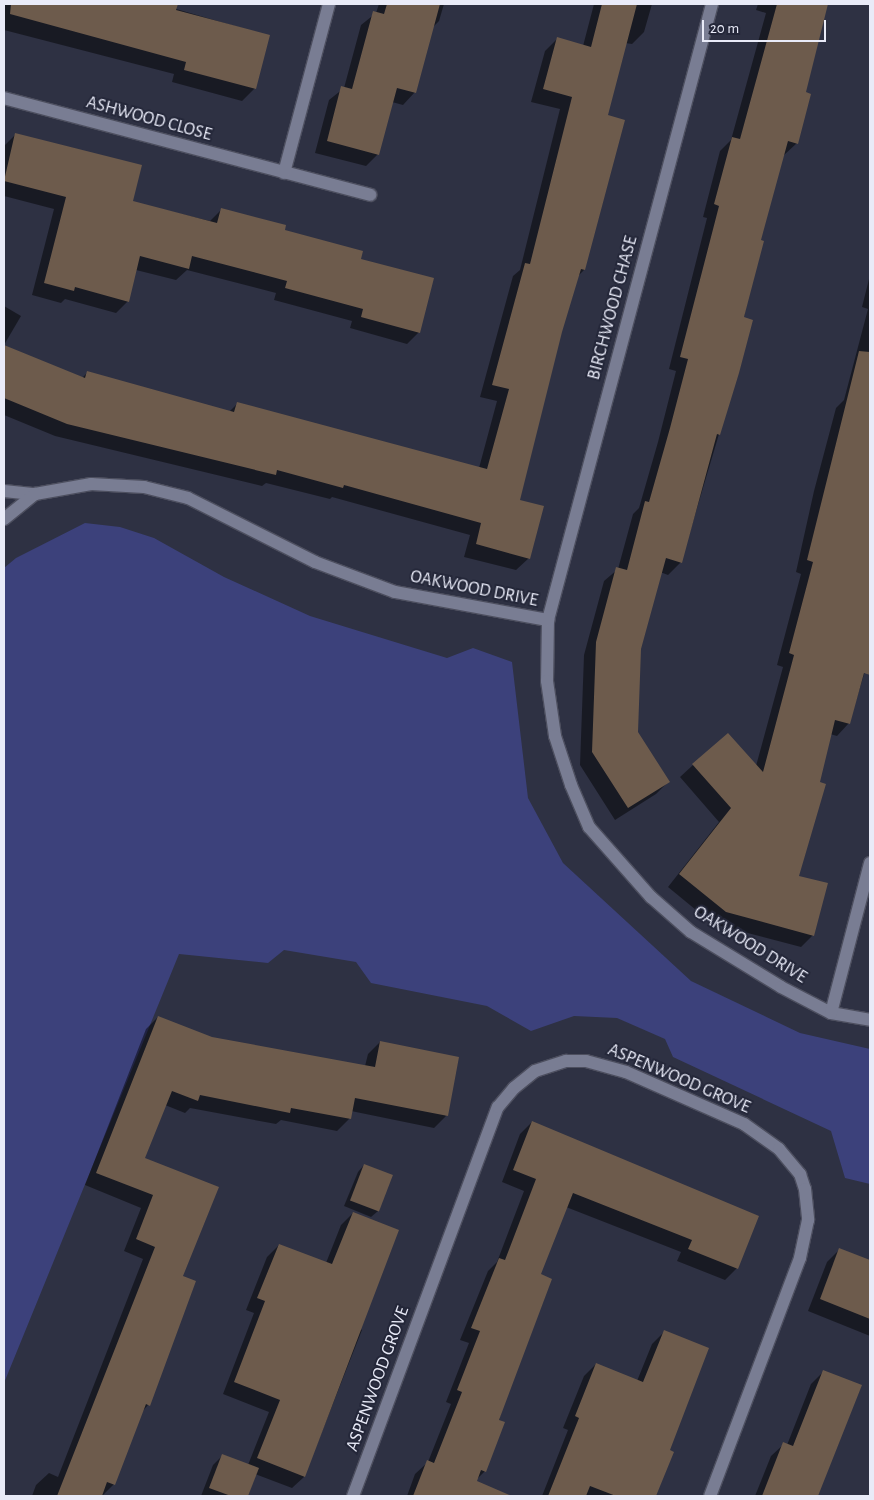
<!DOCTYPE html>
<html>
<head>
<meta charset="utf-8">
<style>
  body { margin:0 }
  #map { position:relative; width:874px; height:1500px; overflow:hidden; background:#2e3143; font-family:"Alegreya Sans",sans-serif }
  div>[style] { position:absolute }
  [style*='--x'] { left:calc(var(--x)*1px); top:calc(var(--y)*1px); width:calc(var(--w)*1px); rotate:calc(var(--a)*1deg) }
  .green>* { inset:0; background:#3c417b }
  .shadow>* { inset:0; background:#0007 }
  .building>* { inset:0; background:#6d5b4c; transform-origin:0 0 }
  .roads { filter:drop-shadow(1px 0 #4d4f5f) drop-shadow(-1px 0 #4d4f5f) drop-shadow(0 1px #4d4f5f) drop-shadow(0 -1px #4d4f5f) }
  .minor>* { height:12px; margin:-6px; padding:0 6px; transform-origin:6px; border-radius:6px; background:#797d93 }
  span { translate:-50% -50%; white-space:nowrap; text-align:center; line-height:1.15; -webkit-text-stroke:4px #242739; paint-order:stroke }
  .street-label { font-size:18px; color:#e9ebf8 }
  .frame { position:absolute; inset:0; border:5px solid #e9ebf8; pointer-events:none }
  .scale { position:absolute; left:702px; top:20px; width:124px; height:22px; box-sizing:border-box; border:2px solid #e9ebf8; border-top:0; padding-left:6px; font-size:15px; line-height:18px; white-space:nowrap; color:#e9ebf8; -webkit-text-stroke:4px #242739; paint-order:stroke }
</style>
</head>
<body>
<div id="map">
  <div class="green">
    <i style="clip-path:polygon(85px 523px,120px 527px,154px 538px,224px 577px,310px 616px,447px 658px,473px 648px,512px 662px,528px 798px,563px 863px,691px 981px,800px 1033px,870px 1049px,870px 1184px,845px 1178px,831px 1131px,673px 1057px,665px 1039px,617px 1018px,574px 1016px,531px 1031px,487px 1006px,371px 983px,356px 962px,284px 950px,268px 963px,179px 954px,4px 1383px,4px 568px,16px 558px)"></i>
  </div>
  <div class="shadow">
    <i style="clip-path:polygon(4px 4px,159px 4px,269px 36px,255px 88px,242px 101px,172px 82px,174px 74px,4px 30px)"></i>
    <i style="clip-path:polygon(379px 4px,444px 4px,439px 21px,432px 28px,415px 92px,403px 105px,392px 102px,378px 154px,366px 166px,315px 153px,329px 100px,344px 88px,361px 25px,376px 13px)"></i>
    <i style="clip-path:polygon(594px 4px,652px 4px,644px 32px,632px 44px,625px 43px,607px 116px,584px 270px,578px 276px,560px 332px,518px 501px,529px 558px,516px 570px,464px 557px,470px 535px,332px 497px,330px 499px,266px 483px,262px 486px,55px 436px,4px 415px,4px 385px,11px 367px,82px 378px,88px 372px,229px 412px,237px 404px,479px 468px,497px 401px,480px 397px,513px 276px,520px 270px,560px 109px,531px 102px,545px 51px,557px 39px,583px 46px)"></i>
    <i style="clip-path:polygon(758px 4px,827px 4px,804px 93px,797px 143px,783px 156px,760px 241px,719px 434px,681px 562px,668px 575px,660px 572px,640px 649px,637px 733px,668px 782px,656px 794px,615px 820px,580px 765px,584px 655px,604px 581px,618px 569px,633px 514px,639px 508px,658px 442px,676px 371px,669px 369px,707px 218px,703px 217px,720px 151px,731px 140px,766px 13px,756px 10px)"></i>
    <i style="clip-path:polygon(15px 135px,131px 202px,210px 221px,222px 209px,360px 260px,419px 332px,407px 344px,350px 328px,352px 321px,274px 300px,276px 293px,187px 270px,176px 280px,136px 270px,128px 301px,116px 313px,65px 299px,61px 303px,32px 295px,54px 209px,4px 196px,4px 146px)"></i>
    <i style="clip-path:polygon(870px 275px,870px 610px,863px 636px,870px 638px,870px 655px,849px 723px,837px 736px,830px 734px,798px 876px,813px 935px,801px 947px,713px 924px,668px 887px,719px 822px,680px 777px,693px 765px,756px 766px,783px 667px,777px 665px,801px 574px,796px 572px,814px 491px,836px 408px,844px 400px,868px 309px,862px 307px)"></i>
    <i style="clip-path:polygon(4px 306px,21px 316px,4px 345px)"></i>
    <i style="clip-path:polygon(158px 1017px,212px 1038px,365px 1066px,368px 1054px,380px 1042px,446px 1116px,434px 1128px,351px 1111px,349px 1119px,337px 1131px,281px 1120px,276px 1124px,190px 1108px,185px 1113px,165px 1105px,144px 1159px,182px 1276px,148px 1405px,142px 1412px,114px 1484px,102px 1496px,32px 1496px,36px 1485px,49px 1473px,58px 1477px,143px 1259px,124px 1251px,141px 1208px,85px 1185px,146px 1029px)"></i>
    <i style="clip-path:polygon(532px 1122px,737px 1268px,725px 1280px,677px 1261px,681px 1252px,566px 1207px,539px 1275px,485px 1471px,476px 1480px,470px 1496px,407px 1496px,415px 1474px,428px 1462px,451px 1404px,446px 1402px,469px 1343px,460px 1340px,488px 1271px,497px 1262px,524px 1191px,502px 1182px,520px 1134px)"></i>
    <i style="clip-path:polygon(364px 1165px,391px 1176px,378px 1211px,371px 1217px,344px 1206px,358px 1172px)"></i>
    <i style="clip-path:polygon(353px 1213px,359px 1328px,362px 1330px,304px 1477px,292px 1488px,255px 1474px,246px 1496px,201px 1496px,213px 1465px,223px 1455px,248px 1465px,269px 1412px,223px 1394px,254px 1313px,246px 1310px,267px 1257px,279px 1245px,326px 1263px,341px 1225px)"></i>
    <i style="clip-path:polygon(839px 1250px,870px 1262px,870px 1336px,808px 1311px,827px 1262px)"></i>
    <i style="clip-path:polygon(664px 1332px,668px 1451px,672px 1452px,655px 1496px,542px 1496px,568px 1430px,563px 1428px,584px 1376px,596px 1364px,637px 1381px,652px 1344px)"></i>
    <i style="clip-path:polygon(824px 1371px,861px 1386px,817px 1496px,755px 1496px,771px 1456px,784px 1444px,787px 1445px,811px 1384px)"></i>
  </div>
  <div class="building">
    <i style="clip-path:polygon(11px 4px,178px 4px,176px 10px,270px 35px,256px 89px,184px 70px,186px 62px,10px 14px)"></i>
    <i style="clip-path:polygon(387px 4px,440px 4px,416px 93px,397px 88px,379px 155px,327px 141px,341px 86px,352px 89px,373px 11px,384px 14px)"></i>
    <i style="clip-path:polygon(602px 4px,637px 4px,608px 115px,625px 120px,585px 270px,581px 269px,562px 332px,520px 500px,544px 506px,530px 559px,476px 544px,481px 523px,344px 485px,343px 488px,277px 470px,276px 475px,67px 424px,4px 398px,4px 345px,85px 378px,87px 371px,234px 412px,237px 402px,487px 469px,509px 389px,492px 385px,525px 263px,530px 264px,572px 97px,543px 89px,557px 37px,591px 47px)"></i>
    <i style="clip-path:polygon(777px 4px,828px 4px,806px 92px,811px 94px,798px 144px,788px 141px,761px 240px,764px 241px,744px 317px,753px 320px,739px 373px,720px 435px,717px 434px,682px 563px,666px 558px,641px 649px,638px 732px,670px 782px,628px 808px,592px 752px,596px 642px,616px 567px,627px 570px,645px 501px,649px 502px,670px 428px,688px 359px,680px 357px,719px 206px,714px 204px,732px 137px,740px 139px)"></i>
    <i style="clip-path:polygon(15px 133px,142px 165px,133px 201px,217px 223px,221px 208px,286px 225px,285px 230px,363px 251px,361px 259px,434px 278px,420px 333px,361px 317px,363px 309px,285px 288px,287px 281px,192px 256px,189px 269px,140px 256px,129px 302px,75px 287px,74px 291px,44px 283px,66px 197px,4px 181px)"></i>
    <i style="clip-path:polygon(859px 351px,870px 352px,870px 675px,864px 673px,850px 724px,835px 720px,820px 782px,826px 784px,799px 876px,828px 883px,814px 936px,726px 912px,679px 874px,731px 808px,692px 764px,728px 733px,763px 772px,794px 655px,789px 653px,813px 562px,807px 560px)"></i>
    <i style="clip-path:polygon(158px 1016px,212px 1037px,375px 1067px,380px 1041px,459px 1057px,448px 1116px,355px 1098px,351px 1119px,291px 1108px,290px 1113px,200px 1095px,198px 1101px,172px 1091px,145px 1158px,219px 1187px,183px 1276px,196px 1281px,150px 1406px,146px 1404px,115px 1485px,107px 1482px,102px 1496px,57px 1496px,155px 1247px,136px 1239px,153px 1195px,96px 1173px)"></i>
    <i style="clip-path:polygon(532px 1121px,759px 1216px,738px 1269px,688px 1249px,692px 1240px,573px 1193px,541px 1274px,552px 1279px,499px 1420px,505px 1422px,486px 1472px,481px 1470px,477px 1481px,512px 1496px,413px 1496px,427px 1460px,434px 1463px,462px 1392px,457px 1390px,480px 1331px,471px 1328px,499px 1258px,505px 1260px,536px 1179px,513px 1170px)"></i>
    <i style="left:364px;top:1164px;width:31px;height:39px;rotate:21deg"></i>
    <i style="clip-path:polygon(353px 1212px,399px 1230px,305px 1477px,257px 1458px,280px 1400px,234px 1382px,265px 1301px,257px 1298px,279px 1244px,332px 1264px)"></i>
    <i style="clip-path:polygon(839px 1248px,870px 1260px,870px 1319px,820px 1299px)"></i>
    <i style="clip-path:polygon(664px 1330px,709px 1348px,670px 1450px,674px 1452px,656px 1496px,616px 1496px,590px 1486px,586px 1496px,548px 1496px,579px 1418px,575px 1416px,596px 1363px,643px 1382px)"></i>
    <i style="clip-path:polygon(823px 1370px,862px 1385px,818px 1496px,762px 1496px,783px 1442px,793px 1446px)"></i>
    <i style="clip-path:polygon(222px 1454px,259px 1468px,248px 1496px,231px 1496px,209px 1488px)"></i>
  </div>
  <div class="roads">
    <div class="minor">
      <i style="--x:712;--y:4;--w:637;--a:104.91"></i>
      <i style="--x:548;--y:620;--w:61;--a:90.9"></i>
      <i style="--x:547;--y:681;--w:56;--a:81.7"></i>
      <i style="--x:555;--y:736;--w:52;--a:71.9"></i>
      <i style="--x:571;--y:785;--w:46;--a:66.8"></i>
      <i style="--x:589;--y:827;--w:94;--a:48.5"></i>
      <i style="--x:651;--y:897;--w:53;--a:41.2"></i>
      <i style="--x:691;--y:932;--w:105;--a:31.4"></i>
      <i style="--x:781;--y:987;--w:56;--a:27.5"></i>
      <i style="--x:831;--y:1013;--w:40;--a:10"></i>
      <i style="--x:4;--y:98;--w:379;--a:14.8"></i>
      <i style="--x:284;--y:173;--w:175;--a:-75.1"></i>
      <i style="--x:4;--y:491;--w:31;--a:6"></i>
      <i style="--x:35;--y:494;--w:57;--a:-10.1"></i>
      <i style="--x:91;--y:484;--w:53;--a:3.2"></i>
      <i style="--x:144;--y:487;--w:45;--a:14"></i>
      <i style="--x:188;--y:498;--w:142;--a:26.7"></i>
      <i style="--x:315;--y:562;--w:85;--a:20.6"></i>
      <i style="--x:395;--y:592;--w:156;--a:10.4"></i>
      <i style="--x:4;--y:519;--w:40;--a:-39"></i>
      <i style="--x:831;--y:1013;--w:155;--a:-75.4"></i>
      <i style="--x:353;--y:1496;--w:415;--a:-69.6"></i>
      <i style="--x:498;--y:1107;--w:25;--a:-50"></i>
      <i style="--x:514;--y:1088;--w:27;--a:-39"></i>
      <i style="--x:535;--y:1071;--w:33;--a:-18"></i>
      <i style="--x:566;--y:1061;--w:20;--a:0"></i>
      <i style="--x:586;--y:1061;--w:41;--a:15.4"></i>
      <i style="--x:626;--y:1072;--w:129;--a:23.8"></i>
      <i style="--x:744;--y:1124;--w:43;--a:35.5"></i>
      <i style="--x:779;--y:1149;--w:33;--a:50"></i>
      <i style="--x:800;--y:1174;--w:16;--a:72"></i>
      <i style="--x:805;--y:1189;--w:31;--a:84"></i>
      <i style="--x:808;--y:1220;--w:39;--a:102"></i>
      <i style="--x:800;--y:1258;--w:254;--a:110.7"></i>
    </div>
  </div>
  <div class="street-label">
    <span style="left:149px;top:119px;rotate:15deg">ASHWOOD CLOSE</span>
    <span style="left:613px;top:308px;rotate:-75deg">BIRCHWOOD CHASE</span>
    <span style="left:474px;top:589px;rotate:11deg">OAKWOOD DRIVE</span>
    <span style="left:750px;top:945px;rotate:32deg">OAKWOOD DRIVE</span>
    <span style="left:679px;top:1079px;rotate:23deg">ASPENWOOD GROVE</span>
    <span style="left:378px;top:1379px;rotate:-70deg">ASPENWOOD GROVE</span>
  </div>
  <div class="frame"></div>
  <div class="scale">20 m</div>
</div>
</body>
</html>
